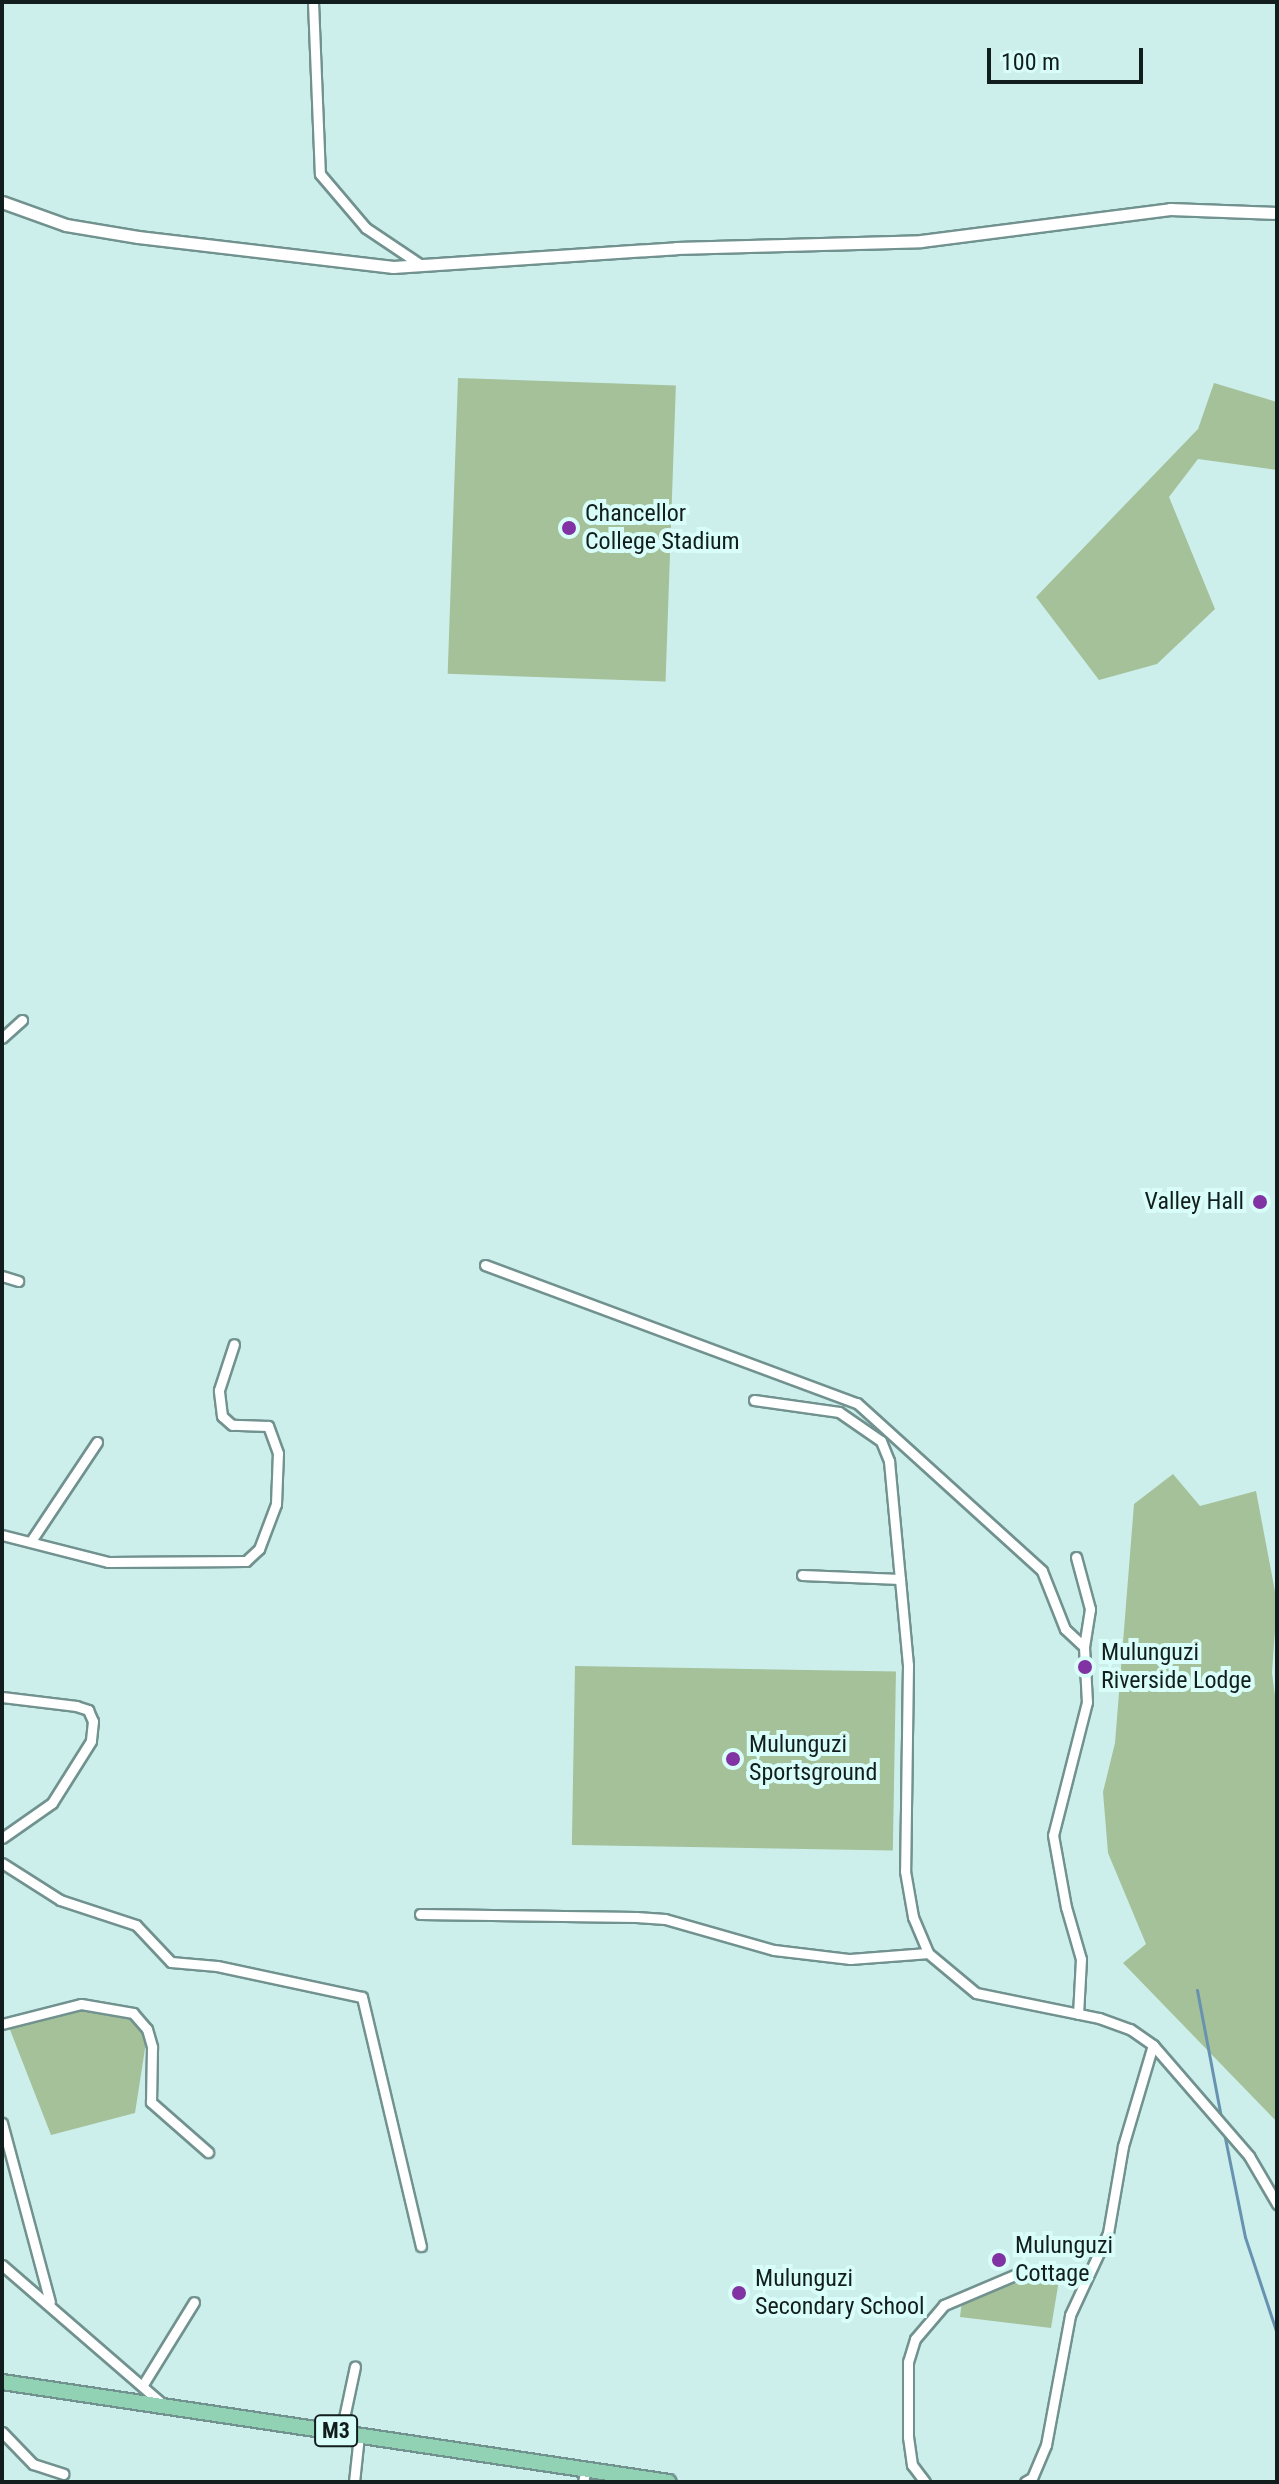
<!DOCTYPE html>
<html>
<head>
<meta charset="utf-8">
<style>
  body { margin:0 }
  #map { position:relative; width:1279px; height:2484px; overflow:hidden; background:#ccefeb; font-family:"Roboto Condensed",sans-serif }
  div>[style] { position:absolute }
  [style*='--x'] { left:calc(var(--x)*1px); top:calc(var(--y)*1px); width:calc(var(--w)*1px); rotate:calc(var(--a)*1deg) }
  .green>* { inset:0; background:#a4c19a; transform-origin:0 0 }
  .stream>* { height:3px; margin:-1.5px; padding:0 1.5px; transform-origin:1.5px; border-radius:1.5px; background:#6793b1 }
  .roads { filter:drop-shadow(2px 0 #71928f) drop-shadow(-2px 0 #71928f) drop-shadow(0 2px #71928f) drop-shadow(0 -2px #71928f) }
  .minor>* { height:9px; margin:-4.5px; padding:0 4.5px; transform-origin:4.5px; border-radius:4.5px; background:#fff }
  .tertiary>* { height:11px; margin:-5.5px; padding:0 5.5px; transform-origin:5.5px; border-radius:5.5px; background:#fff }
  .trunk>* { height:14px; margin:-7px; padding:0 7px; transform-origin:7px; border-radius:7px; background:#90d2b3 }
  .dots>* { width:22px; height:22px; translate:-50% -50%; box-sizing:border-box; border:4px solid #d9fdf9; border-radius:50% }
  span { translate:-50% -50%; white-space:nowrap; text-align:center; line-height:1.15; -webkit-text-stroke:8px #d9fdf9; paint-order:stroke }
  .shield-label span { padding:2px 6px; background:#d9fdf9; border:2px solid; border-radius:6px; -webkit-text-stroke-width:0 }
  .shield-label { font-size:22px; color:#111e1d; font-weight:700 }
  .poi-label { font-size:24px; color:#111e1d }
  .left { translate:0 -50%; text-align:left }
  .right { translate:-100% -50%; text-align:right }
  .frame { position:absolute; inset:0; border:4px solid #111e1d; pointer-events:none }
  .scale { position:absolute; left:987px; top:48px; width:156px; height:36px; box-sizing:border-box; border:4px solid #111e1d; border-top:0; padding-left:10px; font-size:24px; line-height:28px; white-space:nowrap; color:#111e1d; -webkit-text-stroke:6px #d9fdf9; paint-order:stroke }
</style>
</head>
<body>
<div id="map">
  <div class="green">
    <i style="left:458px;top:378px;width:218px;height:296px;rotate:2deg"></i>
    <i style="clip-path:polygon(1214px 383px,1277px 402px,1277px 470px,1198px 459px,1169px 497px,1215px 609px,1157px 664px,1099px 680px,1036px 597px,1198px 429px)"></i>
    <i style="clip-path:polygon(1173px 1474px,1200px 1506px,1256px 1491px,1277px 1602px,1272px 1673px,1277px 1710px,1277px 2122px,1123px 1963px,1146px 1944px,1108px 1853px,1103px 1792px,1115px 1743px,1134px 1504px)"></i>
    <i style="left:575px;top:1666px;width:321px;height:179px;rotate:1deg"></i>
    <i style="clip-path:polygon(87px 2006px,131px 2013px,147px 2036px,135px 2113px,51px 2135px,7px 2022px)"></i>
    <i style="clip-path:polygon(1061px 2268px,1051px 2328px,960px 2317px,962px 2301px)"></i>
  </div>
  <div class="stream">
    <i style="--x:1197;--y:1990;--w:129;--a:79.3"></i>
    <i style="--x:1224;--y:2133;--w:106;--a:78.6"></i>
    <i style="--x:1245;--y:2237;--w:102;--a:71.7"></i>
  </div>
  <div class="roads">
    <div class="minor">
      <i style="--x:313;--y:2;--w:172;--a:87.7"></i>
      <i style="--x:320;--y:174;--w:71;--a:49.6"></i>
      <i style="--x:366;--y:228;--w:66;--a:33.9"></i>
      <i style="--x:2;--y:1038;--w:27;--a:-42"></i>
      <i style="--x:485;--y:1265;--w:397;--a:20.4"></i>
      <i style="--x:857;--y:1403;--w:250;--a:42.2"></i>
      <i style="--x:1042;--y:1571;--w:62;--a:68.4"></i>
      <i style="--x:1065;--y:1629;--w:26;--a:43"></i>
      <i style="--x:1084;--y:1647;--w:55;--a:86.9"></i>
      <i style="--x:1087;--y:1702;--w:137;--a:104.3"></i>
      <i style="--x:1053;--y:1835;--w:73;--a:79.8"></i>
      <i style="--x:1066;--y:1907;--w:54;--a:73.9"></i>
      <i style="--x:1081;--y:1959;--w:55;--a:93.1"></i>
      <i style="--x:2;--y:1276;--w:17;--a:17"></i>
      <i style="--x:754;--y:1400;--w:86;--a:8"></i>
      <i style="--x:839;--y:1412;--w:51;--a:34.6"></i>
      <i style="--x:881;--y:1441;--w:22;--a:68"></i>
      <i style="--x:889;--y:1461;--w:119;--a:84.7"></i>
      <i style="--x:2;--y:1535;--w:109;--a:14.3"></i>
      <i style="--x:108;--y:1562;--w:138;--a:-0.4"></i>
      <i style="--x:246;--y:1561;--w:18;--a:-43"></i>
      <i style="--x:259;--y:1549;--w:48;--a:-69.3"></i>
      <i style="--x:276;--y:1504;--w:51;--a:-87.8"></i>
      <i style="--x:278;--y:1453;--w:29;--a:-110"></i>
      <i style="--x:268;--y:1426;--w:36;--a:-178"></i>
      <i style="--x:232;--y:1425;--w:13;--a:-138"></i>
      <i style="--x:222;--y:1416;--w:26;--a:-97"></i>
      <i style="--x:219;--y:1390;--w:48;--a:-71.9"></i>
      <i style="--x:31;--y:1541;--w:119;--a:-56.3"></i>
      <i style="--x:1076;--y:1557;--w:54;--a:74.9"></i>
      <i style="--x:1090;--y:1609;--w:38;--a:99"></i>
      <i style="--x:802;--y:1575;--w:98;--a:2.3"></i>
      <i style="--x:900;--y:1579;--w:86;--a:84.7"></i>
      <i style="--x:908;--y:1665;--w:206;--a:90.8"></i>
      <i style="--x:905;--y:1871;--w:47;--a:80.1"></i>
      <i style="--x:913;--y:1917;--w:39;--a:67"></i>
      <i style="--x:928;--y:1953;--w:62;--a:39.8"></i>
      <i style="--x:976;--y:1993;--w:126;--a:11.5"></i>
      <i style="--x:1099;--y:2018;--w:33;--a:20"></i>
      <i style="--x:1130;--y:2029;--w:28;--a:35"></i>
      <i style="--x:1153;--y:2045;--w:147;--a:49.1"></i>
      <i style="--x:1249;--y:2156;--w:56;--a:59.7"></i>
      <i style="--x:2;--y:1697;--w:75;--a:6.9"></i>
      <i style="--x:76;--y:1706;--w:13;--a:18"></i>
      <i style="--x:88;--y:1710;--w:12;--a:66"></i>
      <i style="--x:93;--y:1721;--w:20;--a:96"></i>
      <i style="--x:91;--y:1741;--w:73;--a:122.2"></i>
      <i style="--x:52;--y:1803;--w:61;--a:145"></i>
      <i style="--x:2;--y:1863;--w:69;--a:32.5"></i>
      <i style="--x:60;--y:1900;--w:80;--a:18.2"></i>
      <i style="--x:136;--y:1925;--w:51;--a:46.6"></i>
      <i style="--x:171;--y:1962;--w:46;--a:5"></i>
      <i style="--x:217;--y:1966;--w:148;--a:12.1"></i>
      <i style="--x:362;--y:1997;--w:256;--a:76.7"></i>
      <i style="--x:420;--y:1914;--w:216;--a:0.8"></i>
      <i style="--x:636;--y:1917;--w:29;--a:4"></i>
      <i style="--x:665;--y:1919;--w:113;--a:15.9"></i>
      <i style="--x:774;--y:1950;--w:77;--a:6.8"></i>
      <i style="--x:850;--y:1959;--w:78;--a:-4.4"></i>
      <i style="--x:2;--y:2024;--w:81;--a:-14.2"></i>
      <i style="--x:81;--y:2004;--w:53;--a:9.8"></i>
      <i style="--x:133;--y:2013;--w:21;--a:49"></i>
      <i style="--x:147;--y:2029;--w:19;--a:74"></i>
      <i style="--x:152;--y:2047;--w:55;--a:91"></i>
      <i style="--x:151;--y:2102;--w:76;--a:41.3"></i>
      <i style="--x:2;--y:2123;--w:185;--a:75"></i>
      <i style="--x:2;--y:2265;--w:216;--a:40.9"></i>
      <i style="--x:144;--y:2383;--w:95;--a:-58.3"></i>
      <i style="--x:2;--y:2432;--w:45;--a:45.9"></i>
      <i style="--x:33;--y:2464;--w:32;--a:18"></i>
      <i style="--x:341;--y:2432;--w:67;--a:-78"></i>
      <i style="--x:354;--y:2482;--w:47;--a:-83.9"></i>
      <i style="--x:583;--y:2482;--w:13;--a:-77"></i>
      <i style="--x:925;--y:2482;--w:21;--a:-127"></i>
      <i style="--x:912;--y:2465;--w:28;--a:-98"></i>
      <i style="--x:908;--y:2437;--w:75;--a:-90"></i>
      <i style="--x:908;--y:2362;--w:24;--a:-73"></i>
      <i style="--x:915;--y:2339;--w:45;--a:-49.5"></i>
      <i style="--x:944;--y:2305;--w:87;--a:-23"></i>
      <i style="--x:1025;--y:2482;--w:8;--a:-30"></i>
      <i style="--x:1032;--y:2478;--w:36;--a:-67"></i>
      <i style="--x:1046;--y:2445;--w:132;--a:-79.5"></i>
      <i style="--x:1070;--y:2315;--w:90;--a:-65.1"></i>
      <i style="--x:1108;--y:2233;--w:88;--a:-80.2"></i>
      <i style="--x:1123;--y:2146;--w:105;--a:-73.5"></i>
    </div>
    <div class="tertiary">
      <i style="--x:2;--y:202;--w:68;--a:19.8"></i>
      <i style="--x:66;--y:225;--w:73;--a:9.5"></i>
      <i style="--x:138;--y:237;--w:257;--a:6.7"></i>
      <i style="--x:393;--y:267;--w:284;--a:-3.8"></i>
      <i style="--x:676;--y:248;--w:245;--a:-1.6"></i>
      <i style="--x:921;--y:241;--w:251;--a:-7.3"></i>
      <i style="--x:1170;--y:209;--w:107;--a:2.1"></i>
    </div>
    <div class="trunk">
      <i style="--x:2;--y:2382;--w:674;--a:8.53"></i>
    </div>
  </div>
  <div class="dots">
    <i style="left:569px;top:528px;background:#8133a3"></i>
    <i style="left:1260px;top:1202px;background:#8133a3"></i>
    <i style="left:1085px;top:1667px;background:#8133a3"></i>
    <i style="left:733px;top:1759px;background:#8133a3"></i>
    <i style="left:999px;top:2260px;background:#8133a3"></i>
    <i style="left:739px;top:2293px;background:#8133a3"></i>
  </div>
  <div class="shield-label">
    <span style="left:336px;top:2431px">M3</span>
  </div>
  <div class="poi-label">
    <span class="left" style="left:585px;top:528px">Chancellor<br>College Stadium</span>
    <span class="right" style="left:1244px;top:1202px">Valley Hall</span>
    <span class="left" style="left:1101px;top:1667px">Mulunguzi<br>Riverside Lodge</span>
    <span class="left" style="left:749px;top:1759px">Mulunguzi<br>Sportsground</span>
    <span class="left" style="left:1015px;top:2260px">Mulunguzi<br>Cottage</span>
    <span class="left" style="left:755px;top:2293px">Mulunguzi<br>Secondary School</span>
  </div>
  <div class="frame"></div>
  <div class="scale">100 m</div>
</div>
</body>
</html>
